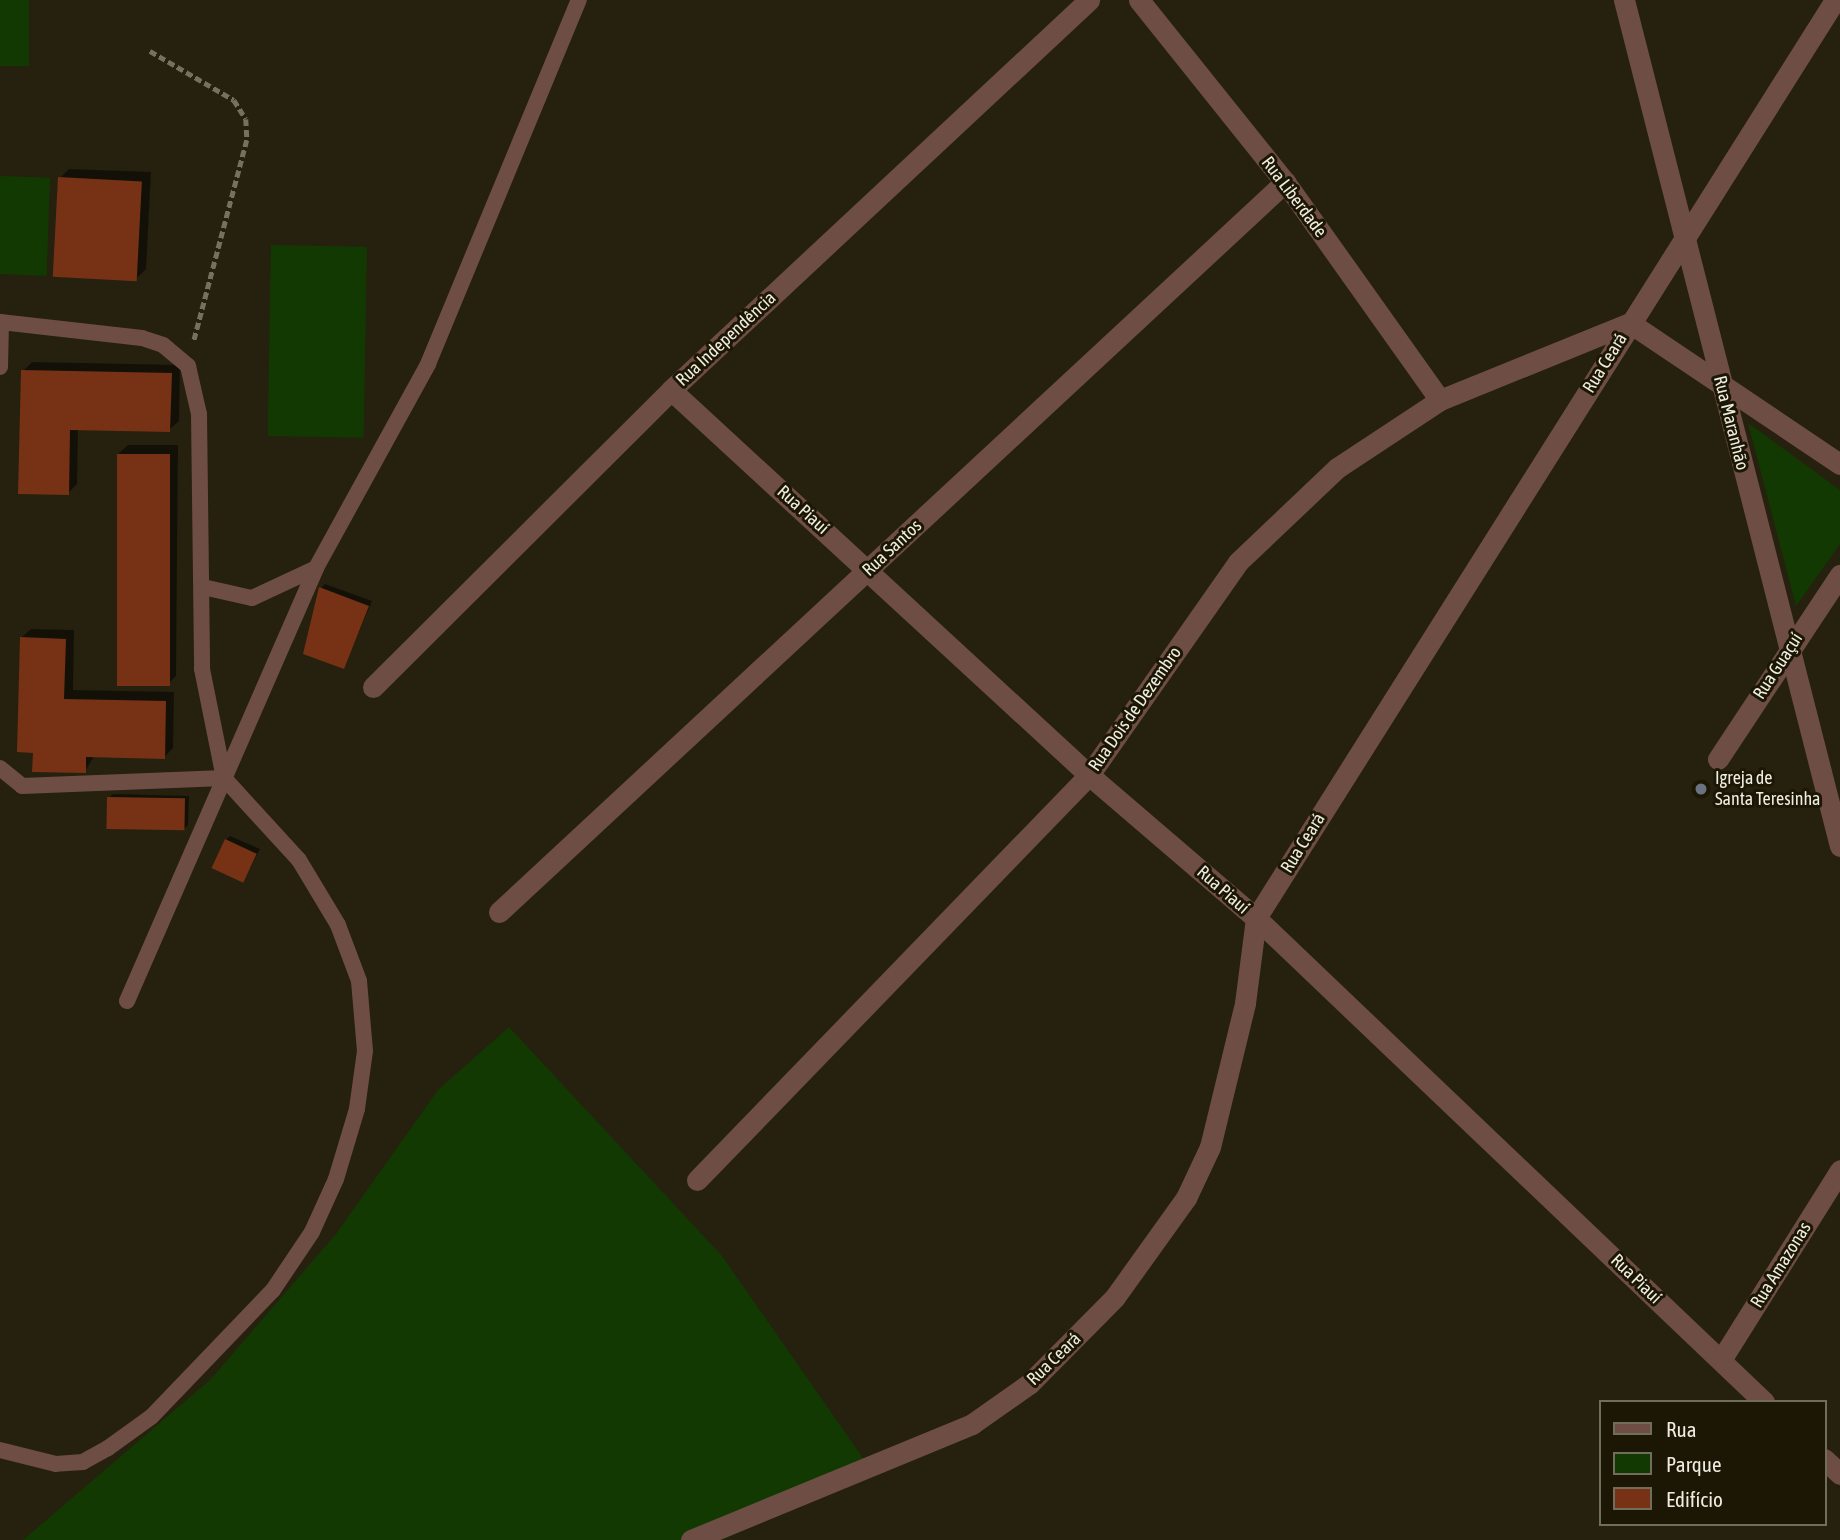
<!DOCTYPE html>
<html>
<head>
<meta charset="utf-8">
<style>
  body { margin:0 }
  #map { position:relative; width:1840px; height:1540px; overflow:hidden; background:#25210e; font-family:"Asap Condensed",sans-serif }
  div>[style] { position:absolute }
  [style*='--x'] { left:calc(var(--x)*1px); top:calc(var(--y)*1px); width:calc(var(--w)*1px); rotate:calc(var(--a)*1deg) }
  .green>* { inset:0; background:#123902; transform-origin:0 0 }
  .shadow>* { inset:0; background:#0007 }
  .building>* { inset:0; background:#773215; transform-origin:0 0 }
  .path>* { height:4.5px; margin-top:-2.25px; transform-origin:0; background:repeating-linear-gradient(90deg,#747161 0 7px,transparent 0 10.5px) }
  .service>* { height:16px; margin:-8px; padding:0 8px; transform-origin:8px; border-radius:8px; background:#6e4d44 }
  .minor>* { height:21px; margin:-10.5px; padding:0 10.5px; transform-origin:10.5px; border-radius:10.5px; background:#6e4d44 }
  .tertiary>* { height:21px; margin:-10.5px; padding:0 10.5px; transform-origin:10.5px; border-radius:10.5px; background:#6e4d44 }
  .dots>* { width:19px; height:19px; translate:-50% -50%; box-sizing:border-box; border:4px solid #1c1705; border-radius:50% }
  span { translate:-50% -50%; white-space:nowrap; text-align:center; line-height:1.15; -webkit-text-stroke:6px #1c1705; paint-order:stroke }
  .street-label { font-size:18px; color:#efede1 }
  .poi-label { font-size:18px; color:#efede1 }
  .left { translate:0 -50%; text-align:left }
  .legend { position:absolute; left:1599px; top:1400px; width:228px; height:126px; box-sizing:border-box; background:#1c1705; border:2px solid #706d5d; margin:0; padding:9px 12px; list-style:none; font-size:21px; color:#efede1 }
  .legend li { display:flex; align-items:center; gap:14px; height:35px }
  .legend b { width:35px; border:2px solid #706d5d }
</style>
</head>
<body>
<div id="map">
  <div class="green">
    <i style="left:0;top:0;width:29px;height:66px"></i>
    <i style="left:0;top:176px;width:50px;height:98px;rotate:2deg"></i>
    <i style="left:271px;top:245px;width:96px;height:191px;rotate:1deg"></i>
    <i style="clip-path:polygon(1748px 423px,1840px 490px,1840px 544px,1796px 606px)"></i>
    <i style="clip-path:polygon(509px 1027px,722px 1256px,872px 1471px,722px 1540px,23px 1540px,210px 1380px,336px 1234px,438px 1090px)"></i>
  </div>
  <div class="shadow">
    <i style="clip-path:polygon(69px 169px,151px 172px,146px 269px,137px 278px,60px 178px)"></i>
    <i style="clip-path:polygon(32px 362px,180px 365px,179px 421px,169px 430px,78px 429px,77px 484px,68px 493px,23px 371px)"></i>
    <i style="clip-path:polygon(128px 445px,178px 445px,176px 676px,167px 685px,118px 454px)"></i>
    <i style="clip-path:polygon(325px 584px,372px 601px,344px 667px,321px 588px)"></i>
    <i style="clip-path:polygon(31px 629px,74px 630px,73px 690px,174px 692px,173px 748px,164px 757px,95px 755px,85px 771px,34px 751px,21px 638px)"></i>
    <i style="clip-path:polygon(113px 794px,189px 796px,188px 825px,184px 829px,109px 798px)"></i>
    <i style="clip-path:polygon(230px 836px,260px 849px,244px 880px,226px 840px)"></i>
  </div>
  <div class="building">
    <i style="left:58px;top:177px;width:84px;height:100px;rotate:3deg"></i>
    <i style="clip-path:polygon(21px 370px,172px 373px,170px 432px,70px 430px,69px 495px,18px 494px)"></i>
    <i style="left:117px;top:454px;width:53px;height:232px"></i>
    <i style="clip-path:polygon(319px 587px,369px 606px,344px 669px,303px 654px)"></i>
    <i style="clip-path:polygon(20px 637px,66px 639px,64px 699px,166px 701px,165px 759px,86px 757px,86px 773px,32px 772px,33px 753px,17px 752px)"></i>
    <i style="left:107px;top:797px;width:78px;height:32px;rotate:1deg"></i>
    <i style="left:225px;top:839px;width:35px;height:32px;rotate:25deg"></i>
  </div>
  <div class="path">
    <i style="--x:150;--y:51;--w:97;--a:30.3"></i>
    <i style="--x:234;--y:100;--w:22;--a:58"></i>
    <i style="--x:246;--y:119;--w:21;--a:87"></i>
    <i style="--x:247;--y:140;--w:208;--a:104.8"></i>
  </div>
  <div class="service">
    <i style="--x:0;--y:322;--w:143;--a:6.4"></i>
    <i style="--x:142;--y:338;--w:22;--a:18"></i>
    <i style="--x:163;--y:345;--w:33;--a:40"></i>
    <i style="--x:188;--y:366;--w:49;--a:77.1"></i>
    <i style="--x:199;--y:414;--w:255;--a:89.3"></i>
    <i style="--x:202;--y:669;--w:111;--a:78.6"></i>
    <i style="--x:224;--y:778;--w:111;--a:47.6"></i>
    <i style="--x:299;--y:860;--w:76;--a:59"></i>
    <i style="--x:338;--y:925;--w:60;--a:69.4"></i>
    <i style="--x:359;--y:981;--w:70;--a:85.1"></i>
    <i style="--x:365;--y:1051;--w:59;--a:97.9"></i>
    <i style="--x:357;--y:1109;--w:73;--a:106.7"></i>
    <i style="--x:336;--y:1179;--w:58;--a:114.4"></i>
    <i style="--x:312;--y:1232;--w:70;--a:123.9"></i>
    <i style="--x:273;--y:1290;--w:176;--a:133.8"></i>
    <i style="--x:151;--y:1417;--w:53;--a:144.2"></i>
    <i style="--x:108;--y:1448;--w:29;--a:151"></i>
    <i style="--x:83;--y:1462;--w:27;--a:176"></i>
    <i style="--x:56;--y:1464;--w:58;--a:-166"></i>
    <i style="--x:0;--y:367;--w:45;--a:-88.7"></i>
    <i style="--x:203;--y:587;--w:50;--a:12.7"></i>
    <i style="--x:252;--y:598;--w:71;--a:-25.1"></i>
    <i style="--x:316;--y:568;--w:233;--a:-61.2"></i>
    <i style="--x:428;--y:364;--w:394;--a:-67.5"></i>
    <i style="--x:0;--y:768;--w:28;--a:39"></i>
    <i style="--x:22;--y:786;--w:202;--a:-2.3"></i>
    <i style="--x:127;--y:1001;--w:472;--a:-66.4"></i>
  </div>
  <div class="minor">
    <i style="--x:1139;--y:0;--w:233;--a:51.3"></i>
    <i style="--x:1285;--y:182;--w:267;--a:54.6"></i>
    <i style="--x:671;--y:390;--w:568;--a:42.65"></i>
    <i style="--x:1089;--y:775;--w:220;--a:40.6"></i>
    <i style="--x:1256;--y:918;--w:702;--a:43.61"></i>
    <i style="--x:373;--y:687;--w:421;--a:-44.9"></i>
    <i style="--x:671;--y:390;--w:572;--a:-43.02"></i>
    <i style="--x:1718;--y:759;--w:221;--a:-56.5"></i>
    <i style="--x:499;--y:912;--w:1073;--a:-42.88"></i>
    <i style="--x:697;--y:1180;--w:564;--a:-45.93"></i>
    <i style="--x:1089;--y:775;--w:260;--a:-55"></i>
    <i style="--x:1238;--y:562;--w:137;--a:-43.5"></i>
    <i style="--x:1337;--y:468;--w:123;--a:-33.4"></i>
    <i style="--x:1440;--y:400;--w:205;--a:-22.1"></i>
    <i style="--x:1630;--y:323;--w:253;--a:33.9"></i>
    <i style="--x:1721;--y:1360;--w:224;--a:-57.9"></i>
    <i style="--x:1824;--y:1459;--w:22;--a:43"></i>
    <i style="--x:691;--y:1540;--w:304;--a:-22.4"></i>
    <i style="--x:972;--y:1424;--w:70;--a:-35.1"></i>
    <i style="--x:1029;--y:1384;--w:122;--a:-45.3"></i>
    <i style="--x:1115;--y:1297;--w:122;--a:-54.4"></i>
    <i style="--x:1186;--y:1198;--w:56;--a:-64.8"></i>
    <i style="--x:1210;--y:1147;--w:148;--a:-76.3"></i>
    <i style="--x:1245;--y:1003;--w:86;--a:-82.6"></i>
    <i style="--x:1256;--y:918;--w:1085;--a:-57.76"></i>
  </div>
  <div class="tertiary">
    <i style="--x:1624;--y:0;--w:873;--a:75.68"></i>
  </div>
  <div class="dots">
    <i style="left:1701px;top:789px;background:#6b7280"></i>
  </div>
  <div class="street-label">
    <span style="left:1294px;top:197px;rotate:53deg">Rua Liberdade</span>
    <span style="left:726px;top:339px;rotate:-43deg">Rua Independência</span>
    <span style="left:1605px;top:363px;rotate:-58deg">Rua Ceará</span>
    <span style="left:1731px;top:423px;rotate:76deg">Rua Maranhão</span>
    <span style="left:803px;top:510px;rotate:42deg">Rua Piauí</span>
    <span style="left:892px;top:548px;rotate:-43deg">Rua Santos</span>
    <span style="left:1778px;top:666px;rotate:-57deg">Rua Guaçuí</span>
    <span style="left:1135px;top:709px;rotate:-55deg">Rua Dois de Dezembro</span>
    <span style="left:1303px;top:843px;rotate:-58deg">Rua Ceará</span>
    <span style="left:1223px;top:890px;rotate:41deg">Rua Piauí</span>
    <span style="left:1781px;top:1265px;rotate:-58deg">Rua Amazonas</span>
    <span style="left:1636px;top:1279px;rotate:44deg">Rua Piauí</span>
    <span style="left:1054px;top:1359px;rotate:-44deg">Rua Ceará</span>
  </div>
  <div class="poi-label">
    <span class="left" style="left:1715px;top:789px">Igreja de<br>Santa Teresinha</span>
  </div>
  <ul class="legend">
  <li><b style="height:9px;background:#6e4d44"></b>Rua</li>
  <li><b style="height:19px;background:#123902"></b>Parque</li>
  <li><b style="height:19px;background:#773215"></b>Edifício</li>
  </ul>
</div>
</body>
</html>
